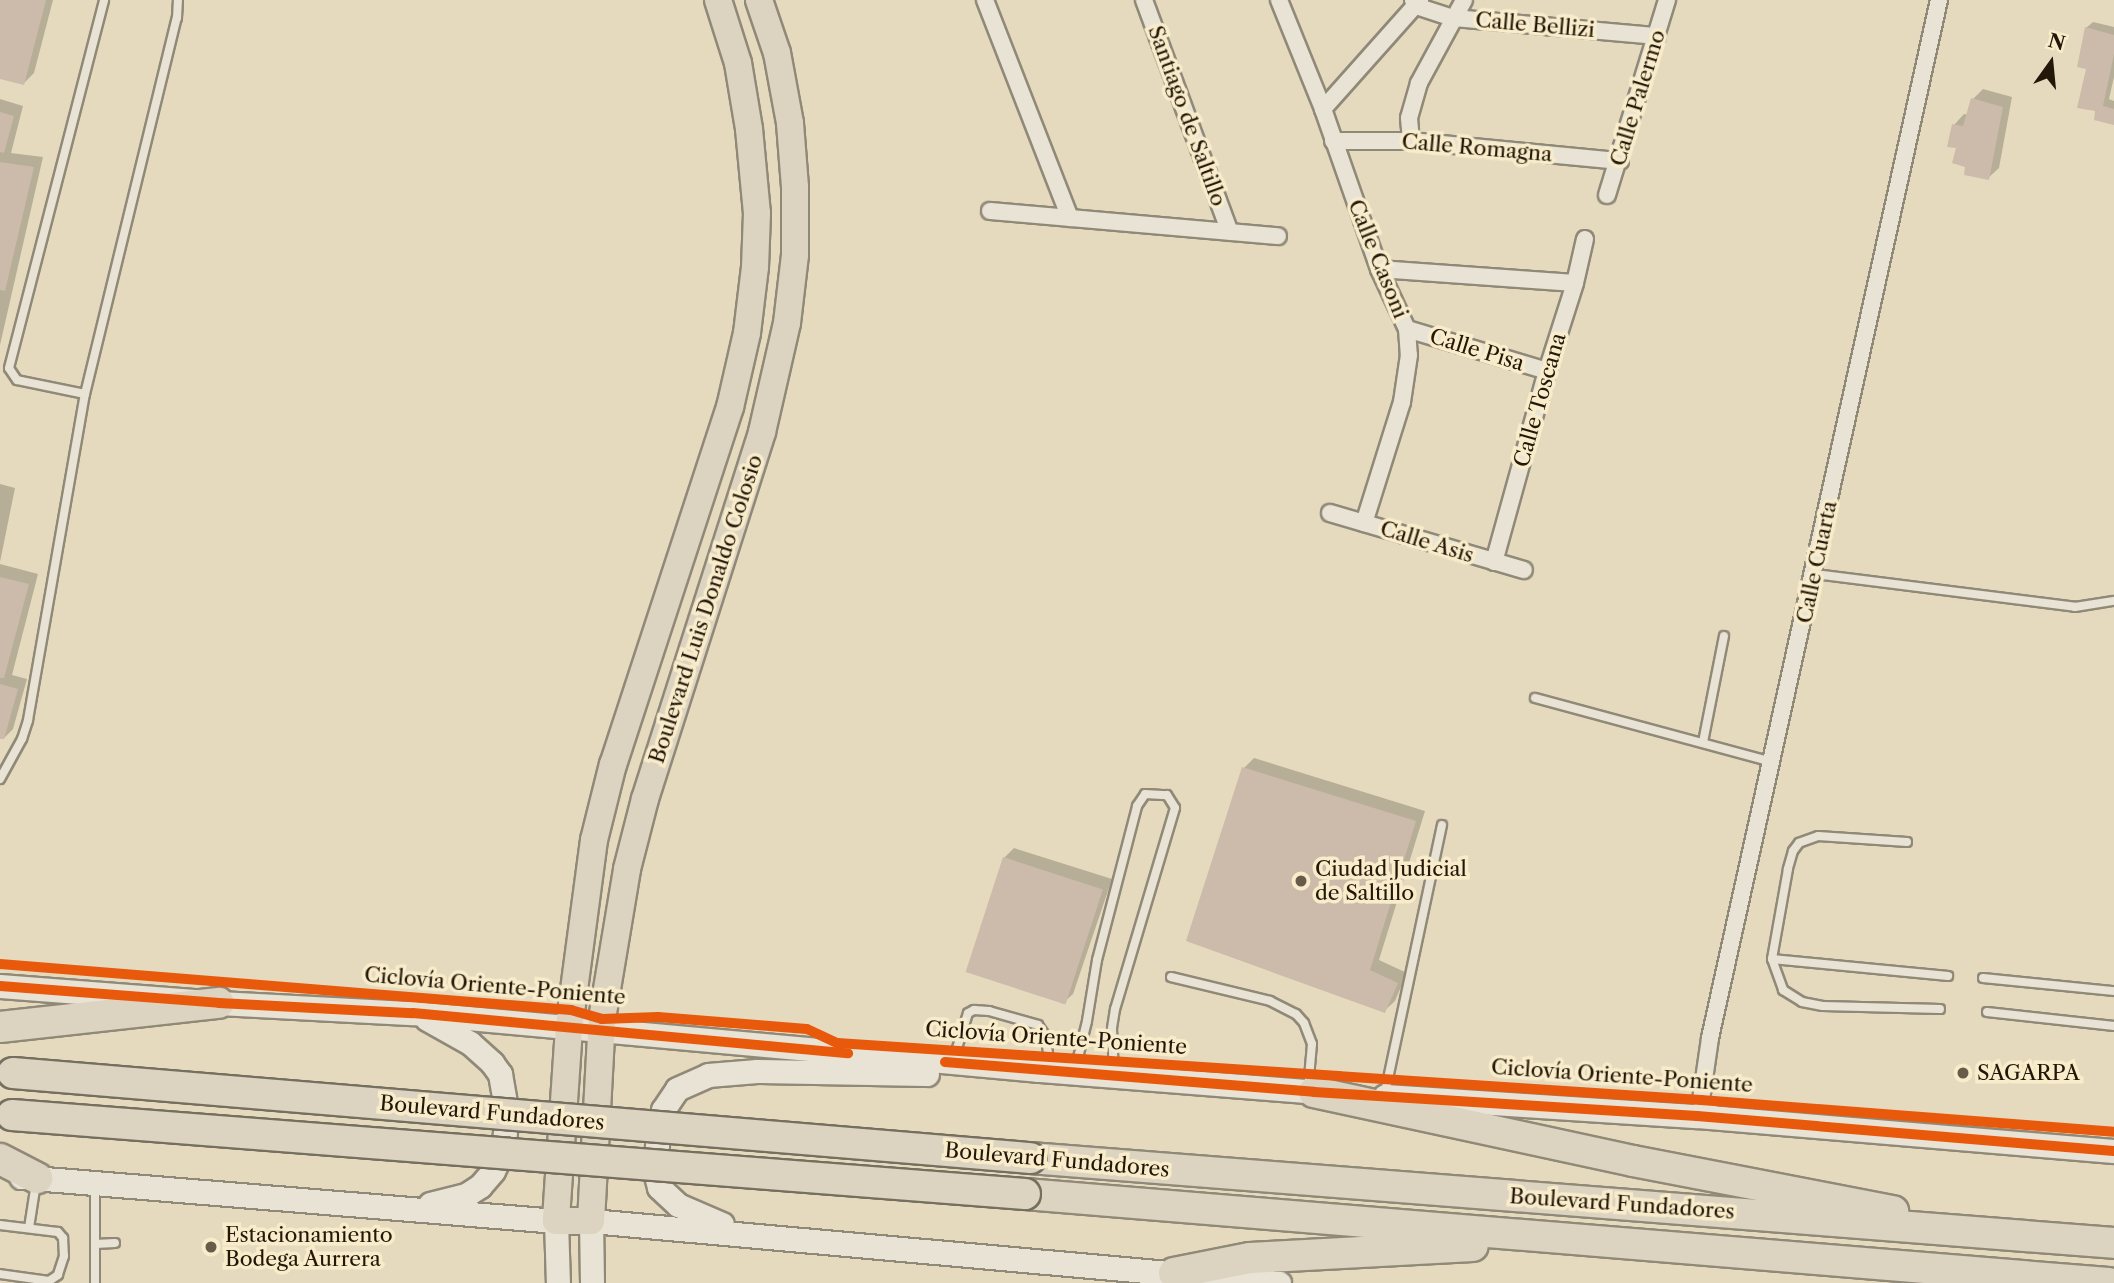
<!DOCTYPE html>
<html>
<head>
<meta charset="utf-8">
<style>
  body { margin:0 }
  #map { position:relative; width:2114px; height:1283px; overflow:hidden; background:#e5dabe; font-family:"Libre Caslon Text",serif }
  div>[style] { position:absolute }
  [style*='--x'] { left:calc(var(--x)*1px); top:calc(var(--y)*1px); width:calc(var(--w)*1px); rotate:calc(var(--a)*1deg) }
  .shadow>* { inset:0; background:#0003 }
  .building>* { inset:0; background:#cba; transform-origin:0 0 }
  .roads { filter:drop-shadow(2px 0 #918978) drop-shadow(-2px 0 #918978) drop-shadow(0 2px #918978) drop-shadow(0 -2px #918978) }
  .service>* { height:8px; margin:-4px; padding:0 4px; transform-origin:4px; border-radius:4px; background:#e8e3d5 }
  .minor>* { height:16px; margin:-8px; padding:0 8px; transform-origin:8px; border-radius:8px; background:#e8e3d5 }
  .secondary>* { height:23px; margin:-11.5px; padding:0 11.5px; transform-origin:11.5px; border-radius:11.5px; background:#e8e3d5 }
  .primary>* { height:26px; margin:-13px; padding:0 13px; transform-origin:13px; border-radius:13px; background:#dcd3c1 }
  .motorway>* { height:30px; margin:-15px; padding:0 15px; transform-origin:15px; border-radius:15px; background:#dcd3c1 }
  .bridges { filter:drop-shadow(2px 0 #766f5f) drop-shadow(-2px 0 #766f5f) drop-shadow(0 2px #766f5f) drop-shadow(0 -2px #766f5f) }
  .motorway-bridge>* { height:30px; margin:-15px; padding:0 15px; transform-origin:15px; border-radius:15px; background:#dcd3c1 }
  .cycleway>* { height:10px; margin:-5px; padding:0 5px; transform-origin:5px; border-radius:5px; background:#e8590c }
  .dots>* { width:19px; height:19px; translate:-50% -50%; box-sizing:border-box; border:4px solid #f8ecca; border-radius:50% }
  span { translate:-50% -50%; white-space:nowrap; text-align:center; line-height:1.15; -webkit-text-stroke:7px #f8ecca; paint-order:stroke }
  .street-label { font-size:21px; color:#23170a }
  .poi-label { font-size:21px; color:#23170a }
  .left { translate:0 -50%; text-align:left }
  .north { position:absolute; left:2016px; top:28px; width:70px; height:70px; -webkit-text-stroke:5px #f8ecca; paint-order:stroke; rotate:15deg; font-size:19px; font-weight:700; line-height:28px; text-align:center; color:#23170a }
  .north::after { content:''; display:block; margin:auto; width:24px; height:32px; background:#23170a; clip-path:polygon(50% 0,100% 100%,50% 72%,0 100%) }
</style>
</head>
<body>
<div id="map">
  <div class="shadow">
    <i style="clip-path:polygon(0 0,53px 0,34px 73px,24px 83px,0 77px)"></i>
    <i style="clip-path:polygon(2093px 22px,2114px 27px,2114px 77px,2109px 99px,2114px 101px,2114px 123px,2097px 110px,2088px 68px,2086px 28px)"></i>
    <i style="clip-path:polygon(1983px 89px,2012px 97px,1999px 168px,1988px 178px,1966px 166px,1954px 125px,1964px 114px,1968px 115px,1973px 99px)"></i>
    <i style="clip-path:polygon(0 99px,23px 106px,11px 153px,43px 157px,0 345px)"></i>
    <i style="clip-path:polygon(0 484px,15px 488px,0 562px)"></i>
    <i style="clip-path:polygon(0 564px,38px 574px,12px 675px,27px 679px,13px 729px,3px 739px,0 738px)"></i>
    <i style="clip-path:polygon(1254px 758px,1425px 811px,1379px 960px,1407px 973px,1395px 1001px,1384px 1011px,1244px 768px)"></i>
    <i style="clip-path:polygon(1014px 848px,1112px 879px,1073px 994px,1062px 1004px,1004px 858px)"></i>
  </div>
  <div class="building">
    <i style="clip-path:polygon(0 0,46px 0,24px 85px,0 79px)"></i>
    <i style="clip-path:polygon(2085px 27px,2114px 35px,2114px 54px,2103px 106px,2114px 109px,2114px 125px,2094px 120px,2095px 111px,2077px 108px,2086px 69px,2077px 67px)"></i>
    <i style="clip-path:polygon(1971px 98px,2003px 107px,1989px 180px,1964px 175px,1965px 167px,1952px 163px,1956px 148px,1947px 147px,1952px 124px,1963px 126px)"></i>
    <i style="clip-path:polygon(0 112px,14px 116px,4px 153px,0 152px)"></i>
    <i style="clip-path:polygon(0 162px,34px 167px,5px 291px,0 290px)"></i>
    <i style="clip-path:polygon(0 577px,29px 584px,4px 678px,0 678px)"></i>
    <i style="clip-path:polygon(0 684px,18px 689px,4px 739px,0 739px)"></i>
    <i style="clip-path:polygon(1242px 767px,1416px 821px,1370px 970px,1398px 983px,1385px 1013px,1186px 941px)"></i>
    <i style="left:1003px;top:857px;width:105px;height:121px;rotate:18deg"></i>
  </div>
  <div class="roads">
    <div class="service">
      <i style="--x:85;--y:394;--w:69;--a:-168.4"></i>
      <i style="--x:17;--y:380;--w:14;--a:-124"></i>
      <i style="--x:9;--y:368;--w:380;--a:-75.5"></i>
      <i style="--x:1815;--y:574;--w:262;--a:7.2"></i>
      <i style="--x:2075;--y:607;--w:39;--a:-9"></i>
      <i style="--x:1535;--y:698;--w:245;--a:15.1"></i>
      <i style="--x:1703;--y:742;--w:108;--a:-78.8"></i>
      <i style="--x:0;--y:779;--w:46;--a:-61.2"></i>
      <i style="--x:22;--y:739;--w:20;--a:-72"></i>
      <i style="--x:28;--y:720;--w:331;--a:-80.1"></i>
      <i style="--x:85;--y:394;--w:387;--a:-76.3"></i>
      <i style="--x:177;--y:18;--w:18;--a:-87"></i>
      <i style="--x:1907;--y:842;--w:89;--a:-176.1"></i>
      <i style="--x:1818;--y:836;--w:20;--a:160"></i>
      <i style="--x:1799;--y:843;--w:10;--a:127"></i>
      <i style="--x:1793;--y:851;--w:19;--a:106"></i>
      <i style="--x:1788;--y:869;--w:91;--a:100.1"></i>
      <i style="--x:1772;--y:959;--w:33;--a:70"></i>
      <i style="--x:1783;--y:990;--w:22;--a:32"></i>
      <i style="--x:1802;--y:1002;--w:21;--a:11"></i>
      <i style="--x:1823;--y:1006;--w:117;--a:1.5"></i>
      <i style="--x:1772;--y:959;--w:177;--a:5.5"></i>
      <i style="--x:1171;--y:977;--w:102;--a:13.6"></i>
      <i style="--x:1270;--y:1001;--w:29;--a:27"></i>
      <i style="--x:1296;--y:1014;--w:12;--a:48"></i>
      <i style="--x:1304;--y:1023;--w:22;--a:69"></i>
      <i style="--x:1312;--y:1044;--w:45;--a:95.1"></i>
      <i style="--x:1983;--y:978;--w:132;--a:5.7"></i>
      <i style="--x:1987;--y:1012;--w:128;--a:6.3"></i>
      <i style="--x:953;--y:1061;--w:50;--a:-72.6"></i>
      <i style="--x:968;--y:1013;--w:7;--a:-27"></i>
      <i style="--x:974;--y:1010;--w:15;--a:4"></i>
      <i style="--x:989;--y:1011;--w:51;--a:15.9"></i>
      <i style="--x:1038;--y:1025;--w:14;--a:56"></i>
      <i style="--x:1046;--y:1037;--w:31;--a:83"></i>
      <i style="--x:1075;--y:1070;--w:50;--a:-76.2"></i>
      <i style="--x:1087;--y:1021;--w:62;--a:-80.7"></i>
      <i style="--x:1097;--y:960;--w:159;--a:-75.4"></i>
      <i style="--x:1137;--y:806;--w:14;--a:-56"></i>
      <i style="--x:1145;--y:794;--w:22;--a:3"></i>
      <i style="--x:1167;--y:795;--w:15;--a:58"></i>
      <i style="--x:1175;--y:808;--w:210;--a:106.6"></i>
      <i style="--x:1115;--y:1009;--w:20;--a:99"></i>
      <i style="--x:1112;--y:1029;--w:45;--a:87.5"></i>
      <i style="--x:1385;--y:1093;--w:274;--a:-78"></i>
      <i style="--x:95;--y:1184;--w:99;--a:90"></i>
      <i style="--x:0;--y:1225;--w:58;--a:6.9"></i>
      <i style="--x:58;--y:1232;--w:8;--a:50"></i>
      <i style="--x:63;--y:1238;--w:18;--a:87"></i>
      <i style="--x:64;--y:1256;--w:20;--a:108"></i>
      <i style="--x:58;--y:1275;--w:11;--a:146"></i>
      <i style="--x:49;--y:1281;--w:49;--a:-171.9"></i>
      <i style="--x:29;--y:1228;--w:46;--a:-81.2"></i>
      <i style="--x:95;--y:1244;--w:20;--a:-3"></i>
    </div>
    <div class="minor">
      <i style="--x:985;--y:0;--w:234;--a:68.7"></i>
      <i style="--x:1144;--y:0;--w:247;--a:69.7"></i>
      <i style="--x:1279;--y:0;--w:118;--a:68"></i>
      <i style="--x:1323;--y:109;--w:170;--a:70.7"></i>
      <i style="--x:1379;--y:269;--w:66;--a:65"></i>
      <i style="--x:1407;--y:329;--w:26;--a:86"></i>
      <i style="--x:1409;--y:355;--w:48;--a:98.5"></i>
      <i style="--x:1402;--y:402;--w:127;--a:107.4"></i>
      <i style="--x:1413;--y:0;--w:7;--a:63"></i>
      <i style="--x:1416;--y:6;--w:40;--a:18"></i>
      <i style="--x:1454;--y:18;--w:204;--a:5.1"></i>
      <i style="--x:1323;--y:109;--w:146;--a:-48.3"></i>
      <i style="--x:1333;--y:141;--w:78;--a:0"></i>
      <i style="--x:1411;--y:141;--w:210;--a:5.5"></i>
      <i style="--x:1411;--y:141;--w:23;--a:-95"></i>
      <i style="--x:1409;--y:118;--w:36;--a:-74"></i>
      <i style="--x:1419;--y:83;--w:94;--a:-61.5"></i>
      <i style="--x:1607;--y:195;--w:204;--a:-72.9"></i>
      <i style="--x:990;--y:211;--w:289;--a:5"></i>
      <i style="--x:1379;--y:269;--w:196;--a:4.1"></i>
      <i style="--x:1407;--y:329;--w:146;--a:16.7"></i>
      <i style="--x:1330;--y:513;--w:202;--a:16.4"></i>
      <i style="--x:1494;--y:562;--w:198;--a:-74.5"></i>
      <i style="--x:1547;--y:371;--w:92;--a:-72.3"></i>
      <i style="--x:1575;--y:283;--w:45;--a:-77.2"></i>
      <i style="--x:1716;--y:1118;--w:23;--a:-130"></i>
      <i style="--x:1701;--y:1100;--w:63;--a:-81.7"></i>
      <i style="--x:1710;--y:1038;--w:1063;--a:-77.56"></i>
    </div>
    <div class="secondary">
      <i style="--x:0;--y:986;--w:220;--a:4.4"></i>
      <i style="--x:219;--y:1003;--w:194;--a:3"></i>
      <i style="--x:413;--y:1013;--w:629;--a:5.2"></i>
      <i style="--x:1039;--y:1070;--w:291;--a:4.5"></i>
      <i style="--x:427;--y:1019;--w:49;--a:29.2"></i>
      <i style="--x:470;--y:1043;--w:30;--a:42"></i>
      <i style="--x:492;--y:1063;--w:14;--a:54"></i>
      <i style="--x:500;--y:1074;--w:40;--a:80"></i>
      <i style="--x:507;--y:1113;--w:38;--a:96"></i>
      <i style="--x:503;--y:1151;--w:22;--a:117"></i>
      <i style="--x:493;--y:1171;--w:20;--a:131"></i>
      <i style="--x:480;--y:1186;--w:17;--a:147"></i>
      <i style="--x:466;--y:1195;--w:37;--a:166"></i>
      <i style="--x:1385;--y:1096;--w:313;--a:3.7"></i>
      <i style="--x:1697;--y:1116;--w:418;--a:4.8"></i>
      <i style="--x:21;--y:1177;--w:537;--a:4.7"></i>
      <i style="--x:556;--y:1221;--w:62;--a:88.2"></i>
      <i style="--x:722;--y:1224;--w:48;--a:-156.6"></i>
      <i style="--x:678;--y:1205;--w:26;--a:-137"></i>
      <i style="--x:659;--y:1187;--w:16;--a:-105"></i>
      <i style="--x:655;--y:1172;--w:40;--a:-85.7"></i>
      <i style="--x:658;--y:1132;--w:23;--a:-77"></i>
      <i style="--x:663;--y:1110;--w:25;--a:-56"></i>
      <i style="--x:677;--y:1089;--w:34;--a:-24"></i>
      <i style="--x:708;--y:1075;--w:49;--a:-4.7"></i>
      <i style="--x:757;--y:1071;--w:170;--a:1"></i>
      <i style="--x:592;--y:1283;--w:62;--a:-90.9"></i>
      <i style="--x:591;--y:1221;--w:691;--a:5.15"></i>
    </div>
    <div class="primary">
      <i style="--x:718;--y:0;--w:66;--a:72.4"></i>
      <i style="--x:738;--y:63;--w:67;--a:80.5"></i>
      <i style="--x:749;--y:129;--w:84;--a:84.6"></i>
      <i style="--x:757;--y:213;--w:54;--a:92.1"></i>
      <i style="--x:755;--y:267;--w:66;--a:96.9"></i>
      <i style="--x:747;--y:333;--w:76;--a:102.9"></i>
      <i style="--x:730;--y:407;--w:376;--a:108.1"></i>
      <i style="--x:613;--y:764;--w:78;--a:104"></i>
      <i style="--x:594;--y:840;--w:190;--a:97.6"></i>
      <i style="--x:569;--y:1028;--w:193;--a:93.9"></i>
      <i style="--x:556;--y:1221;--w:35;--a:0"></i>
      <i style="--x:591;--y:1221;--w:202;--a:-86.9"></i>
      <i style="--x:602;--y:1019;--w:152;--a:-80.5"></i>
      <i style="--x:627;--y:869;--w:72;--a:-75.6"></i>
      <i style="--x:645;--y:799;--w:385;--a:-72.3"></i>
      <i style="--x:762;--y:432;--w:112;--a:-77.1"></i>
      <i style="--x:787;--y:323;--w:68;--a:-83.3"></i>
      <i style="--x:795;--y:255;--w:68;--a:-90"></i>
      <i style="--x:795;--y:187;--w:64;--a:-94.5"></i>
      <i style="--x:790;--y:123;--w:71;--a:-100.5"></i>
      <i style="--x:777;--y:53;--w:56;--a:-108.8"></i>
    </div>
    <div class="motorway">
      <i style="--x:0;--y:1027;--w:220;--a:-6.3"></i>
      <i style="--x:1314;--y:1092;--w:326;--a:12.2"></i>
      <i style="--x:1633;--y:1161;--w:265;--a:10.9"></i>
      <i style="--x:1030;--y:1158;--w:1087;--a:4.48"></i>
      <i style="--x:0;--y:1159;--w:42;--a:27.2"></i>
      <i style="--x:1025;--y:1194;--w:1087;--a:4.7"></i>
      <i style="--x:1174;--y:1273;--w:77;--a:-11.2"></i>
      <i style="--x:1250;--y:1258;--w:223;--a:-3.1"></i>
    </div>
  </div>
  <div class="bridges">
    <div class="motorway-bridge">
      <i style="--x:13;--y:1073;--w:1021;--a:4.78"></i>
      <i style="--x:12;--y:1115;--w:1016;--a:4.46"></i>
    </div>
  </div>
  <div class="cycleway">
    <i style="--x:0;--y:964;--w:573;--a:4.61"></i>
    <i style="--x:571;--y:1010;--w:32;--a:16"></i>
    <i style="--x:602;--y:1019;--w:56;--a:-2"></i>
    <i style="--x:658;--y:1017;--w:149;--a:4.6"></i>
    <i style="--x:807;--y:1029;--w:33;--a:25"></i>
    <i style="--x:837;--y:1043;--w:866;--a:3.77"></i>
    <i style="--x:1701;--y:1100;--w:414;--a:4.4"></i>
    <i style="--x:0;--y:986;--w:220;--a:4.4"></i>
    <i style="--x:219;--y:1003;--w:194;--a:3"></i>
    <i style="--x:413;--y:1013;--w:437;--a:5.3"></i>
    <i style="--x:945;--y:1062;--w:370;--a:4.6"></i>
    <i style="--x:1314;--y:1092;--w:384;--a:3.6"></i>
    <i style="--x:1697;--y:1116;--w:418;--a:4.8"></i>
  </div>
  <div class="dots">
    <i style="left:1301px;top:881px;background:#675b49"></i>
    <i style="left:1963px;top:1073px;background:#675b49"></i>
    <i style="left:211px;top:1247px;background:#675b49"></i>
  </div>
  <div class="street-label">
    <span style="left:1535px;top:25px;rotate:5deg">Calle Bellizi</span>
    <span style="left:1638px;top:98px;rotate:-73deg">Calle Palermo</span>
    <span style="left:1187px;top:116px;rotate:70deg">Santiago de Saltillo</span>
    <span style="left:1477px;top:148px;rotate:5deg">Calle Romagna</span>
    <span style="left:1378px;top:259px;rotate:68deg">Calle Casoni</span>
    <span style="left:1477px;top:350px;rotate:17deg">Calle Pisa</span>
    <span style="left:1540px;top:400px;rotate:-74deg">Calle Toscana</span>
    <span style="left:1427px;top:542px;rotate:17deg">Calle Asis</span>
    <span style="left:1817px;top:562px;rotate:-78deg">Calle Cuarta</span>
    <span style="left:706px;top:609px;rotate:-72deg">Boulevard Luis Donaldo Colosio</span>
    <span style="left:495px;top:986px;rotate:5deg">Ciclovía Oriente-Poniente</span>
    <span style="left:1056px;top:1038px;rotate:4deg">Ciclovía Oriente-Poniente</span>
    <span style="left:1622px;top:1076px;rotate:4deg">Ciclovía Oriente-Poniente</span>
    <span style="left:492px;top:1113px;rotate:5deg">Boulevard Fundadores</span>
    <span style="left:1057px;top:1160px;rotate:5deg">Boulevard Fundadores</span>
    <span style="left:1622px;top:1204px;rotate:4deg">Boulevard Fundadores</span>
  </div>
  <div class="poi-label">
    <span class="left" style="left:1315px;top:881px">Ciudad Judicial<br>de Saltillo</span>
    <span class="left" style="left:1977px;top:1073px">SAGARPA</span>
    <span class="left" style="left:225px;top:1247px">Estacionamiento<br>Bodega Aurrera</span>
  </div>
  <div class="north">N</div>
</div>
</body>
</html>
